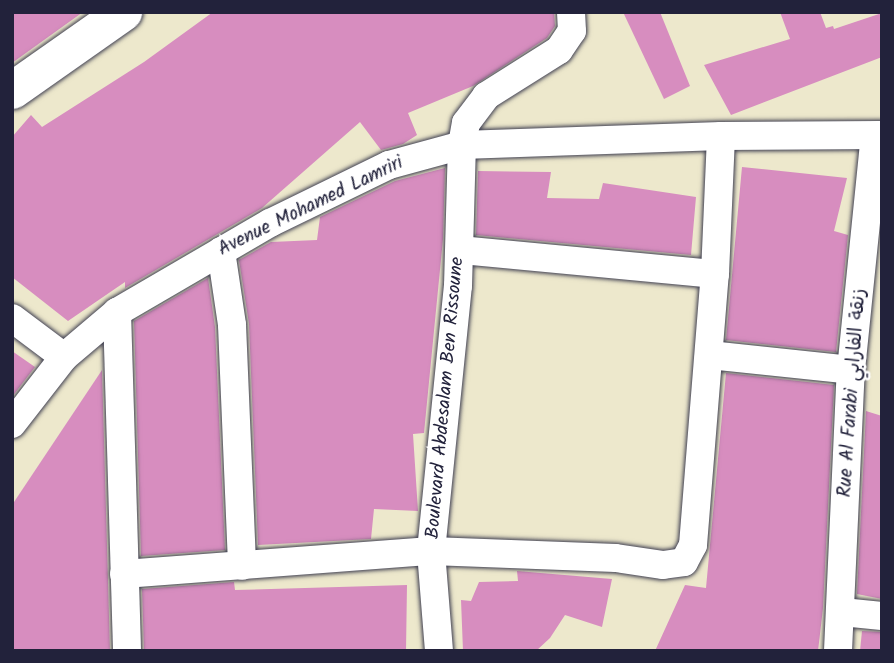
<!DOCTYPE html>
<html>
<head>
<meta charset="utf-8">
<style>
  body { margin:0 }
  #map { position:relative; width:894px; height:663px; overflow:hidden; background:#ede8cc; font-family:Kalam,"Playpen Sans Arabic",sans-serif }
  div>[style] { position:absolute }
  [style*='--x'] { left:calc(var(--x)*1px); top:calc(var(--y)*1px); width:calc(var(--w)*1px); rotate:calc(var(--a)*1deg) }
  .building>* { inset:0; background:#d78dbf }
  .roads { filter:drop-shadow(0 0 2px #404051) drop-shadow(0 0 2px #404051) }
  .minor>* { height:28px; margin:-14px; padding:0 14px; transform-origin:14px; border-radius:14px; background:#fff }
  .tertiary>* { height:37px; margin:-18.5px; padding:0 18.5px; transform-origin:18.5px; border-radius:18.5px; background:#fff }
  span { translate:-50% -50%; white-space:nowrap; text-align:center; line-height:1.15; -webkit-text-stroke:5px #fff; paint-order:stroke }
  .street-label { font-size:19px; color:#22223b }
  .frame { position:absolute; inset:0; border:14px solid #22223b; pointer-events:none }
</style>
</head>
<body>
<div id="map">
  <div class="building">
    <div style="clip-path:polygon(12px 12px,83px 12px,12px 63px)"></div>
    <div style="clip-path:polygon(213px 12px,554px 12px,555px 26px,547px 38px,473px 86px,408px 113px,417px 135px,403px 144px,381px 150px,360px 122px,262px 208px,125px 288px,125px 282px,68px 321px,12px 277px,12px 137px,31px 115px,42px 127px,144px 62px)"></div>
    <div style="clip-path:polygon(623px 12px,660px 12px,690px 86px,664px 99px)"></div>
    <div style="clip-path:polygon(780px 12px,820px 12px,826px 28px,833px 26px,834px 29px,882px 13px,882px 57px,731px 115px,704px 65px,790px 39px)"></div>
    <div style="clip-path:polygon(742px 167px,847px 178px,834px 231px,848px 235px,836px 352px,726px 340px)"></div>
    <div style="clip-path:polygon(445px 168px,443px 239px,424px 433px,413px 434px,418px 511px,374px 509px,371px 539px,258px 545px,249px 324px,239px 260px,271px 242px,317px 240px,320px 217px,395px 181px)"></div>
    <div style="clip-path:polygon(478px 171px,551px 172px,547px 198px,599px 199px,603px 183px,696px 197px,691px 255px,476px 235px)"></div>
    <div style="clip-path:polygon(208px 278px,215px 327px,225px 550px,141px 556px,134px 321px)"></div>
    <div style="clip-path:polygon(12px 351px,35px 367px,12px 397px)"></div>
    <div style="clip-path:polygon(102px 370px,110px 651px,12px 651px,12px 505px)"></div>
    <div style="clip-path:polygon(726px 373px,834px 385px,823px 608px,818px 651px,655px 651px,685px 585px,706px 588px)"></div>
    <div style="clip-path:polygon(866px 411px,882px 416px,882px 599px,857px 594px)"></div>
    <div style="clip-path:polygon(517px 571px,612px 579px,602px 627px,565px 615px,550px 638px,536px 651px,463px 651px,461px 600px,471px 601px,479px 582px,518px 581px)"></div>
    <div style="clip-path:polygon(234px 582px,235px 590px,407px 585px,406px 651px,144px 651px,142px 589px)"></div>
    <div style="clip-path:polygon(862px 631px,882px 632px,882px 651px,860px 651px)"></div>
  </div>
  <div class="roads">
    <div class="minor">
      <div style="--x:460;--y:250;--w:256;--a:5.4"></div>
      <div style="--x:221;--y:251;--w:75;--a:81.5"></div>
      <div style="--x:232;--y:325;--w:241;--a:87.6"></div>
      <div style="--x:117;--y:312;--w:339;--a:88.3"></div>
      <div style="--x:12;--y:318;--w:65;--a:36.9"></div>
      <div style="--x:709;--y:355;--w:143;--a:6"></div>
      <div style="--x:12;--y:424;--w:85;--a:-52.2"></div>
      <div style="--x:64;--y:357;--w:70;--a:-40.3"></div>
      <div style="--x:117;--y:312;--w:177;--a:-30.2"></div>
      <div style="--x:270;--y:223;--w:132;--a:-26"></div>
      <div style="--x:389;--y:165;--w:76;--a:-15.3"></div>
      <div style="--x:462;--y:145;--w:259;--a:-2"></div>
      <div style="--x:721;--y:136;--w:161;--a:-0.4"></div>
      <div style="--x:124;--y:574;--w:308;--a:-4.3"></div>
      <div style="--x:431;--y:551;--w:185;--a:2.2"></div>
      <div style="--x:616;--y:558;--w:48;--a:8.5"></div>
      <div style="--x:663;--y:565;--w:21;--a:-8"></div>
      <div style="--x:684;--y:562;--w:19;--a:-62"></div>
      <div style="--x:693;--y:545;--w:272;--a:-85.4"></div>
      <div style="--x:715;--y:274;--w:138;--a:-87.5"></div>
      <div style="--x:842;--y:612;--w:40;--a:5.7"></div>
      <div style="--x:439;--y:651;--w:100;--a:-94.6"></div>
      <div style="--x:431;--y:551;--w:266;--a:-84.2"></div>
      <div style="--x:458;--y:286;--w:141;--a:-88.4"></div>
      <div style="--x:462;--y:145;--w:22;--a:-80"></div>
      <div style="--x:466;--y:123;--w:34;--a:-53"></div>
      <div style="--x:486;--y:96;--w:86;--a:-32.2"></div>
      <div style="--x:559;--y:50;--w:23;--a:-56"></div>
      <div style="--x:572;--y:31;--w:19;--a:-93"></div>
      <div style="--x:838;--y:651;--w:281;--a:-87.4"></div>
      <div style="--x:851;--y:370;--w:236;--a:-84.2"></div>
    </div>
    <div class="tertiary">
      <div style="--x:12;--y:90;--w:136;--a:-35.1"></div>
    </div>
  </div>
  <div class="street-label">
    <span style="left:311px;top:207px;rotate:-26deg">Avenue Mohamed Lamriri</span>
    <span style="left:853px;top:393px;rotate:-86deg">Rue Al Farabi زنقة الفارابي</span>
    <span style="left:446px;top:398px;rotate:-85deg">Boulevard Abdesalam Ben Rissoune</span>
  </div>
  <div class="frame"></div>
</div>
</body>
</html>
